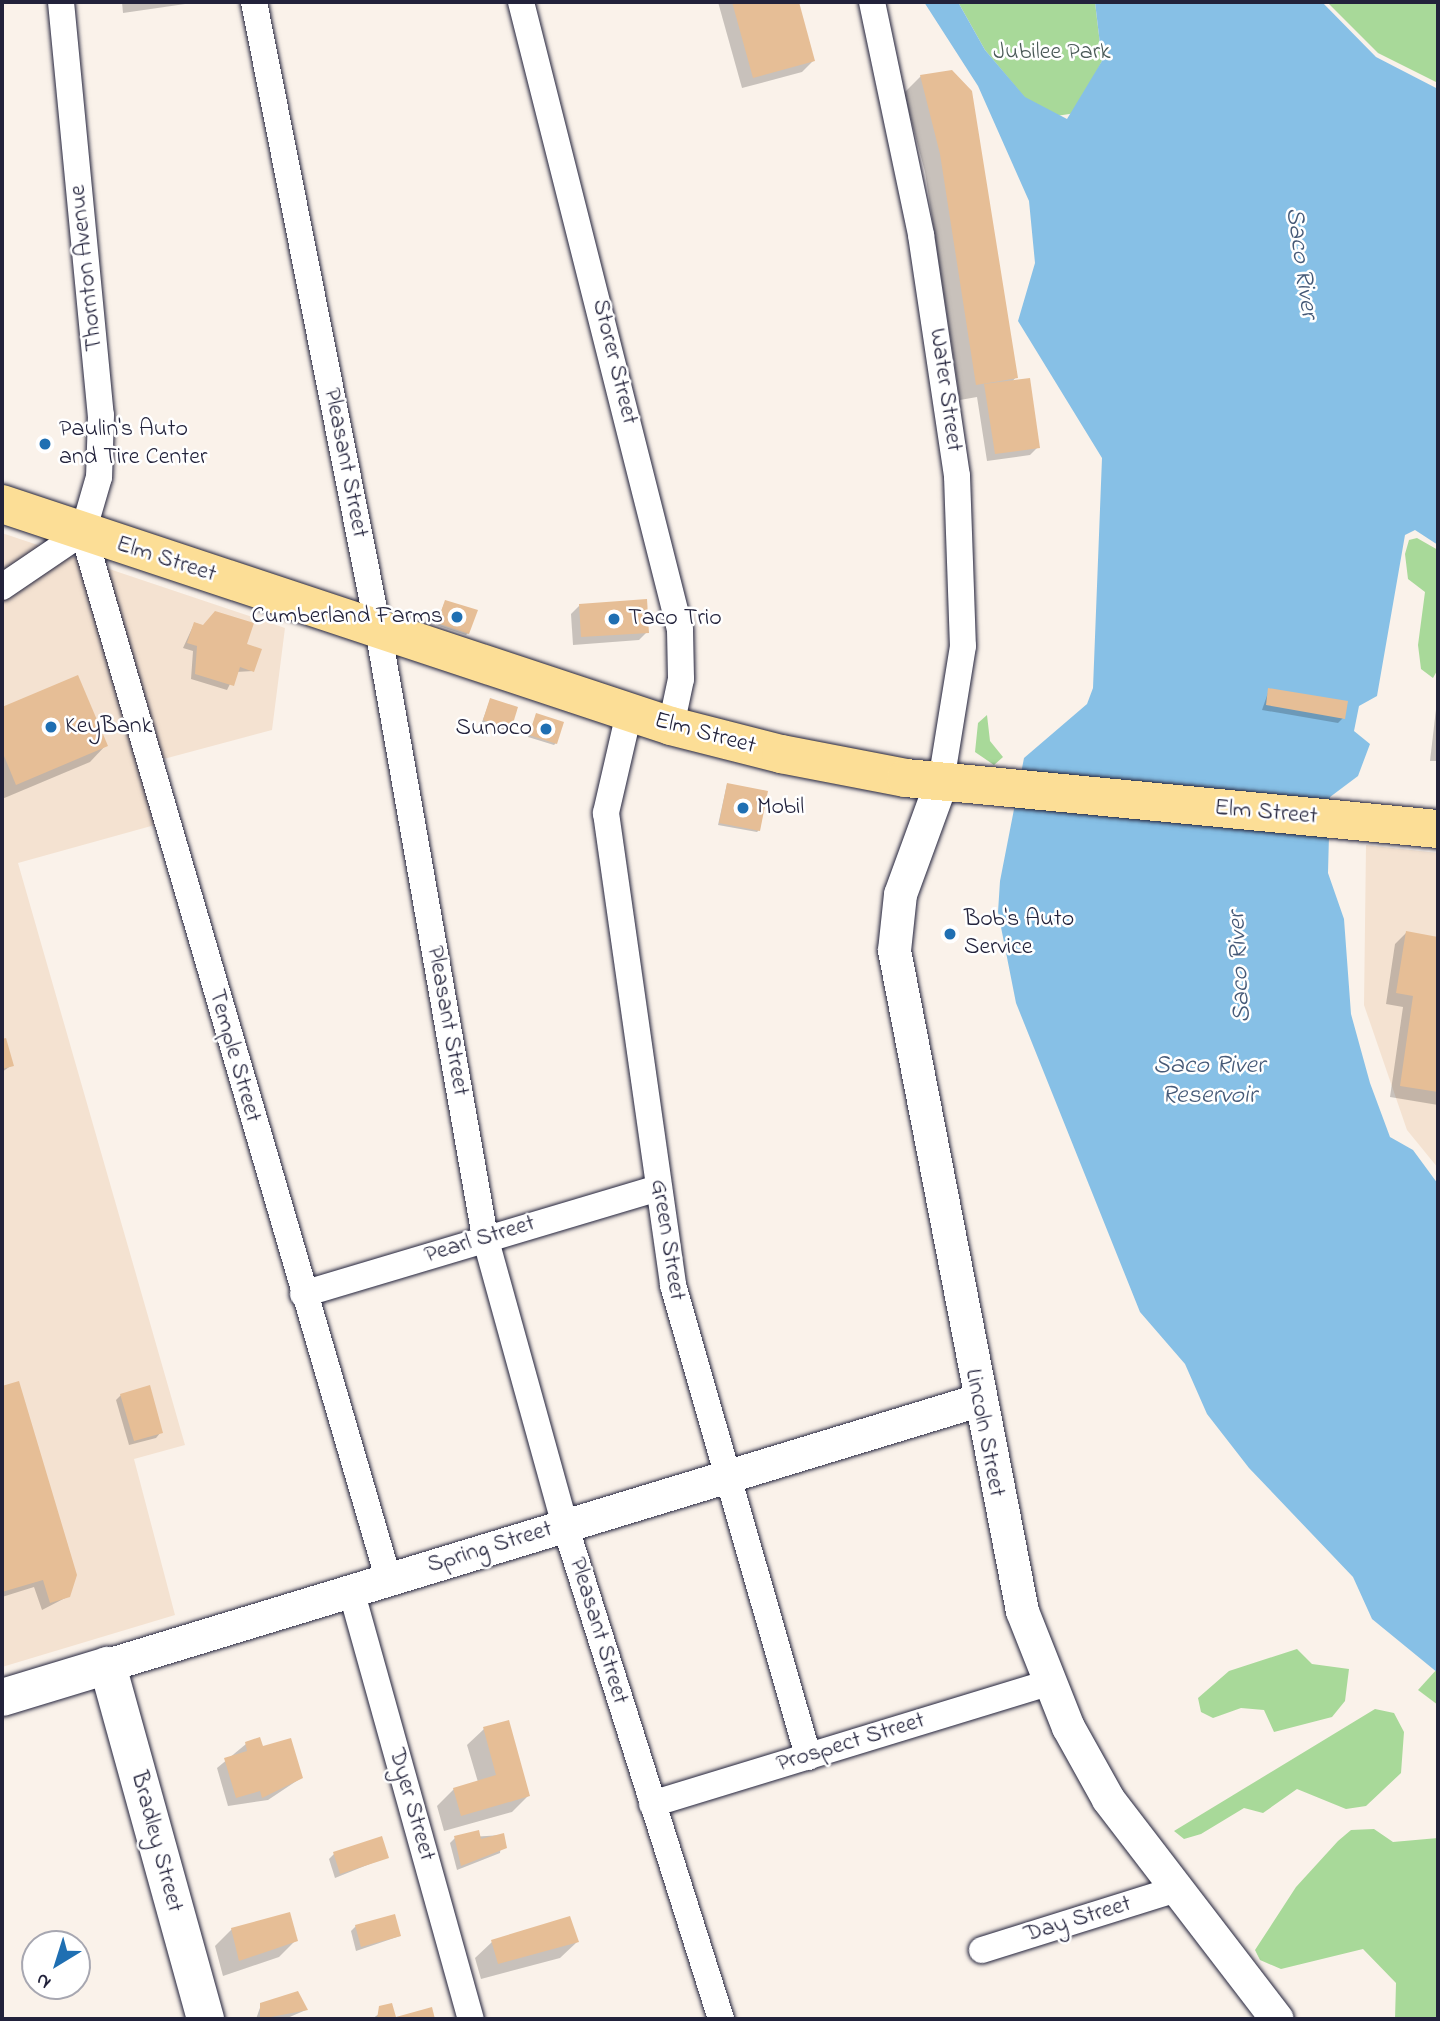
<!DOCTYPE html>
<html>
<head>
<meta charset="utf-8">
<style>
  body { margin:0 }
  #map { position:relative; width:1440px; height:2021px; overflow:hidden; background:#faf2ea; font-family:"Indie Flower",sans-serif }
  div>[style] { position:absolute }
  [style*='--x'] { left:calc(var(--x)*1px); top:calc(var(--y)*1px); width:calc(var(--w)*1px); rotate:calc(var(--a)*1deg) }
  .built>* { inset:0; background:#f4e2d1 }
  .green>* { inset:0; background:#a8d999 }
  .water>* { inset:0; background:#87c0e6 }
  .shadow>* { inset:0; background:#0003 }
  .building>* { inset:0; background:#e6be96 }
  .roads { filter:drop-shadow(0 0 2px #22223b) drop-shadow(0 0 2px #22223b) }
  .minor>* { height:26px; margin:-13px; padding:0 13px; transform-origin:13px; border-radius:13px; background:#fff }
  .tertiary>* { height:33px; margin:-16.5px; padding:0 16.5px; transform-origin:16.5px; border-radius:16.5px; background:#fff }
  .secondary>* { height:37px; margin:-18.5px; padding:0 18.5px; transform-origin:18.5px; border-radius:18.5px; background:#fff }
  .primary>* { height:38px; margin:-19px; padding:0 19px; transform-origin:19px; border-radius:19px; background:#fcde96 }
  .dots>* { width:19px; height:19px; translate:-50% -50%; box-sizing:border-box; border:4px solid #fff; border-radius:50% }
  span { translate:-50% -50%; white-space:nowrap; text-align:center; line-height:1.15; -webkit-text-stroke:5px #fff; paint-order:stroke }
  .park-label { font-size:24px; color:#4a5957 }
  .street-label { font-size:24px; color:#22223b }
  .poi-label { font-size:24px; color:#22223b }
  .left { translate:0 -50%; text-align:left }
  .right { translate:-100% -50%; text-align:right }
  .water-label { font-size:26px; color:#455977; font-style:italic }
  .frame { position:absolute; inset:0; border:4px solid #22223b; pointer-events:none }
  .north { position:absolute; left:21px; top:1930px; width:70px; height:70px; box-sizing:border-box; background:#fff; border:2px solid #a7a7b1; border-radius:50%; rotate:218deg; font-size:19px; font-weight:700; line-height:28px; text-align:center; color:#22223b }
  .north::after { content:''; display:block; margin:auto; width:24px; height:32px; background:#1f6fb2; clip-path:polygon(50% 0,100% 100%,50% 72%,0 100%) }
</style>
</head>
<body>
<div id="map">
  <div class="built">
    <div style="clip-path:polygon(2px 533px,285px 628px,272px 730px,145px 764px,162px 823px,18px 863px,185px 1445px,134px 1459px,175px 1615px,2px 1667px)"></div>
    <div style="clip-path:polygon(1366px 845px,1438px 853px,1438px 1168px,1407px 1130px,1364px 1005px)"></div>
  </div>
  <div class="green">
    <div style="clip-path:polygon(958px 2px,1095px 2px,1102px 61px,1076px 113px,1056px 116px,1025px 98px,985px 50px)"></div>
    <div style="clip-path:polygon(1327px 2px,1438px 2px,1438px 83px,1378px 53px)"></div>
    <div style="clip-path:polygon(1417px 538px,1438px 550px,1438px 669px,1433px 678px,1421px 669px,1418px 645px,1425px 592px,1408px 579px,1405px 554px,1409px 540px)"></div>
    <div style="clip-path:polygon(987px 715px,990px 741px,1003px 757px,994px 765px,975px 752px,978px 723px)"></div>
    <div style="clip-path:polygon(1297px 1649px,1312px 1664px,1349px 1669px,1345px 1701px,1332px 1717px,1274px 1732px,1264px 1710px,1241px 1708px,1213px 1718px,1201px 1712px,1198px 1698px,1229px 1671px)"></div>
    <div style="clip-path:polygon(1438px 1668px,1438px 1705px,1418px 1690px)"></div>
    <div style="clip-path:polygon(1375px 1709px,1394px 1713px,1404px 1732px,1401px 1773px,1366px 1806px,1346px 1809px,1297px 1789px,1263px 1813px,1244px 1808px,1201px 1834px,1184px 1839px,1174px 1831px)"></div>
    <div style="clip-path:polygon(1374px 1829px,1393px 1842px,1438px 1838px,1438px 2019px,1395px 2019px,1396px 1983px,1363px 1949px,1281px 1969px,1260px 1960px,1255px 1950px,1296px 1887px,1338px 1841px,1351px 1830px)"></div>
  </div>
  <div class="water">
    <div style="clip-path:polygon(924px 2px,958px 2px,985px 50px,1025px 97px,1067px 119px,1102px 61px,1095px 2px,1322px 2px,1376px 57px,1438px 89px,1438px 545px,1415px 530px,1405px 535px,1377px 696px,1359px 706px,1354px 731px,1370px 744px,1358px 776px,1330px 797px,1328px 873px,1344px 919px,1351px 1014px,1370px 1083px,1390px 1137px,1413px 1150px,1438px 1184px,1438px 1673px,1372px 1619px,1353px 1577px,1249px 1468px,1207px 1414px,1185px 1364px,1140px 1312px,1016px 1003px,998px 912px,1000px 881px,1024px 758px,1087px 704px,1093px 688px,1102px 458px,1018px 321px,1035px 263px,1029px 201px,978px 86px)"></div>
  </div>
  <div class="shadow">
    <div style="clip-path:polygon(122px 2px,199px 2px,123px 13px)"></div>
    <div style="clip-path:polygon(718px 2px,797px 2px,813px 61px,802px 72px,742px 88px)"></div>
    <div style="clip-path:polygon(921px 76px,1016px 377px,1012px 382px,1038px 447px,1030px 455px,987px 461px,977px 397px,960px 400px,925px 172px,904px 93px)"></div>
    <div style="clip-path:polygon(444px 604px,468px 633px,466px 635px,436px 625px)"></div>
    <div style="clip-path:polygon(579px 606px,647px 632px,639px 640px,573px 645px,571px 614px)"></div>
    <div style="clip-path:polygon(194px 624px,245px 645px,253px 671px,236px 672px,227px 690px,191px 679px,193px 651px,183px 648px)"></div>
    <div style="clip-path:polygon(77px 677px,106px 745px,90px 762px,2px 799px,2px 709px)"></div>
    <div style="clip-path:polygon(1269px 690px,1343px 718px,1338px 723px,1262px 710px)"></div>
    <div style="clip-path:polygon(1438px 692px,1438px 761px,1430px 761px)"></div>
    <div style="clip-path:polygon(490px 700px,509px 729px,507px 731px,482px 722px)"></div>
    <div style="clip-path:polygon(536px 715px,556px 743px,554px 745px,528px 737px)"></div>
    <div style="clip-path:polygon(727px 784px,759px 830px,757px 832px,718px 825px)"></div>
    <div style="clip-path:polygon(1406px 933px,1438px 938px,1438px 1105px,1390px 1097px,1403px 1007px,1386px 1004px,1395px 944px)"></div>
    <div style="clip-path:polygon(5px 1040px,12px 1065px,2px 1072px,2px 1041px)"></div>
    <div style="clip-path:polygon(18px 1383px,69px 1596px,42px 1610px,34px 1587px,2px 1597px,2px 1388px)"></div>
    <div style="clip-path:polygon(121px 1395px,161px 1432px,156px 1438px,129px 1445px,116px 1400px)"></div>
    <div style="clip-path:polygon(484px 1729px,528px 1796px,512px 1812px,444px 1831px,437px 1806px,454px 1789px,478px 1782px,467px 1745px)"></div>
    <div style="clip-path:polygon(246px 1744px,262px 1749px,301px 1778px,268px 1800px,228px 1806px,217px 1768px)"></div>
    <div style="clip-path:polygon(502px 1835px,500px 1853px,457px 1870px,450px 1843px,455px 1838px)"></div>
    <div style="clip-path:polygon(334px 1854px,387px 1857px,335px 1878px,329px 1859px)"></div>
    <div style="clip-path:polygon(356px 1926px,400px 1936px,356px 1951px,351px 1931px)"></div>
    <div style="clip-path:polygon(232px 1929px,296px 1940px,279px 1957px,223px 1976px,215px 1946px)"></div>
    <div style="clip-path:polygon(492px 1942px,577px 1942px,560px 1958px,481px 1979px,475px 1958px)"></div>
    <div style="clip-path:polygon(261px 2005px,306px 2010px,285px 2019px,256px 2019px)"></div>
    <div style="clip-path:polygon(391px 2005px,394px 2019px,430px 2009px,433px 2019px,372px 2019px)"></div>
  </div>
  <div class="building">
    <div style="clip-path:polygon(732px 2px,799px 2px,815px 61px,753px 78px)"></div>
    <div style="clip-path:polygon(952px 70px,972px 91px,1018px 378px,976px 385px,940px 154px,920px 75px)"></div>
    <div style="clip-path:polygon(1030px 378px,1040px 448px,995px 454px,984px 384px)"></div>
    <div style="clip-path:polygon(647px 599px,649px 633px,581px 637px,579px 604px)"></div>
    <div style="clip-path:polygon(445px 600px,478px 610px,469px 634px,437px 623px)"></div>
    <div style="clip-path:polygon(215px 611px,254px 623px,247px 644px,262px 649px,254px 672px,240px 667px,234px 686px,195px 674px,197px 646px,187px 643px,194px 622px,203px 625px)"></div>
    <div style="clip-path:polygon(78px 675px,108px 746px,16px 785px,2px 751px,2px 707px)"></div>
    <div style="clip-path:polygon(1268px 688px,1348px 701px,1345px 719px,1266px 705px)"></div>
    <div style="clip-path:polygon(490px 698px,518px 707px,511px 730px,483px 720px)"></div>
    <div style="clip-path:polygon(536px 713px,564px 722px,557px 744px,529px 735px)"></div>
    <div style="clip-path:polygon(727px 783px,768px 791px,760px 831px,719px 823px)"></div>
    <div style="clip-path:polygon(1406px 931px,1438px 937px,1438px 1092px,1400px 1086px,1413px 996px,1396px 993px)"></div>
    <div style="clip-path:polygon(6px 1038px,14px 1066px,2px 1069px,2px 1039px)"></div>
    <div style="clip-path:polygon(19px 1381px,77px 1575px,70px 1597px,50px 1603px,43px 1580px,2px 1592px,2px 1386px)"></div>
    <div style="clip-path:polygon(150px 1385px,163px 1433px,134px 1441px,120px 1394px)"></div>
    <div style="clip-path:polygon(509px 1720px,530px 1796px,461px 1816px,453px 1788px,496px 1775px,483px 1727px)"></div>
    <div style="clip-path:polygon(260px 1737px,263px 1746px,291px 1738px,303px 1778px,262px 1798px,260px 1791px,236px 1798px,224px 1758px,247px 1751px,245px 1742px)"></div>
    <div style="clip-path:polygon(479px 1830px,481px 1839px,504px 1833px,507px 1848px,461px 1866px,454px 1836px)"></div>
    <div style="clip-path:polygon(382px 1836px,389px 1858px,340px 1874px,333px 1852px)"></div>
    <div style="clip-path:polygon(290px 1912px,298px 1941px,239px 1961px,231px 1928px)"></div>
    <div style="clip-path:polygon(395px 1914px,401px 1936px,361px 1947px,355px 1925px)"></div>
    <div style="clip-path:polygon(570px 1916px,579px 1942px,498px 1964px,491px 1940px)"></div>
    <div style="clip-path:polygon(298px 1991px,308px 2010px,260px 2019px,260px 2003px)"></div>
    <div style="clip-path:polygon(392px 2003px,396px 2017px,432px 2007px,435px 2019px,377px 2019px,379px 2006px)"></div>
  </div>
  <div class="roads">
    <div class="minor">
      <div style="--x:61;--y:2;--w:415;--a:84.5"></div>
      <div style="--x:101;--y:415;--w:62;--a:91.8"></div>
      <div style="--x:99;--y:477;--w:57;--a:106.2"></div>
      <div style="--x:254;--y:2;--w:639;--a:78.81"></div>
      <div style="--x:378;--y:629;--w:617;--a:80.02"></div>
      <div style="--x:485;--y:1237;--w:299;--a:74.5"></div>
      <div style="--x:565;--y:1525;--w:518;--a:72.47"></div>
      <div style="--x:521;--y:2;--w:648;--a:75.79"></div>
      <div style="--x:680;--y:630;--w:49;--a:88.8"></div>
      <div style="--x:681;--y:679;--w:48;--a:102"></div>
      <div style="--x:872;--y:2;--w:238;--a:78.1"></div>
      <div style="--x:921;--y:235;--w:244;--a:81.5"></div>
      <div style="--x:957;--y:476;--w:170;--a:88"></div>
      <div style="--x:963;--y:646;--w:138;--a:99.2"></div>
      <div style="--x:83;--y:532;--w:1090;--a:73.74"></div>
      <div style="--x:2;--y:587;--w:98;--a:-34.2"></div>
      <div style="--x:629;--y:713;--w:103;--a:103"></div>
      <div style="--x:606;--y:813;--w:477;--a:81.9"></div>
      <div style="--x:673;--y:1285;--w:491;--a:74"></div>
      <div style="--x:303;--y:1294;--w:370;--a:-16.6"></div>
      <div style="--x:351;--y:1590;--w:445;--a:74.4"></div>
      <div style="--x:652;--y:1804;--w:416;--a:-17"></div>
      <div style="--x:982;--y:1950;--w:200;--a:-17.4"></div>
    </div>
    <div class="tertiary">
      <div style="--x:941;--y:782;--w:119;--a:110.1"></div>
      <div style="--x:900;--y:894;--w:56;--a:96.1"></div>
      <div style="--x:894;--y:950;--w:673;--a:79.04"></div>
      <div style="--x:1022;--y:1611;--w:125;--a:68.4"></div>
      <div style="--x:1068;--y:1727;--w:82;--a:60.9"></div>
      <div style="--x:1108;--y:1799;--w:277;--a:52.5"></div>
      <div style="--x:107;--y:1665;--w:910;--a:-16.92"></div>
    </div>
    <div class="secondary">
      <div style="--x:2;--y:1697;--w:110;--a:-16.9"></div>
      <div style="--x:107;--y:1665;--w:367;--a:74.5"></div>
    </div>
    <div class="primary">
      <div style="--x:2;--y:504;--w:705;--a:18.36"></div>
      <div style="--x:671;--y:726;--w:114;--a:14.3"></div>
      <div style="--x:781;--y:754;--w:127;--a:10.9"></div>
      <div style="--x:906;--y:778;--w:534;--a:5.48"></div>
    </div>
  </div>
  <div class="dots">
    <div style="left:45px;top:444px;background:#1f6fb2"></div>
    <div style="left:457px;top:617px;background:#1f6fb2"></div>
    <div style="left:614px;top:619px;background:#1f6fb2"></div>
    <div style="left:51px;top:727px;background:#1f6fb2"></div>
    <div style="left:546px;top:729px;background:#1f6fb2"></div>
    <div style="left:743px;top:808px;background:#1f6fb2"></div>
    <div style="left:950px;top:934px;background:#1f6fb2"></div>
  </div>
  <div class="park-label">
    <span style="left:1052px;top:53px">Jubilee Park</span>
  </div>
  <div class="street-label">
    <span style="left:87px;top:268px;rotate:-96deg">Thornton Avenue</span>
    <span style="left:614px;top:362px;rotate:76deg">Storer Street</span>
    <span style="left:945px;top:390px;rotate:82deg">Water Street</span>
    <span style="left:345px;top:463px;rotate:79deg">Pleasant Street</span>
    <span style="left:166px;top:560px;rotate:18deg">Elm Street</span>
    <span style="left:705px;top:734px;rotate:15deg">Elm Street</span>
    <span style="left:1266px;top:813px;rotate:5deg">Elm Street</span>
    <span style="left:447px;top:1021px;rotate:80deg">Pleasant Street</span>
    <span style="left:234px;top:1056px;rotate:74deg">Temple Street</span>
    <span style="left:480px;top:1240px;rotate:-17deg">Pearl Street</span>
    <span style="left:667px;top:1240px;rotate:81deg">Green Street</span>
    <span style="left:984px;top:1433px;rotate:79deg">Lincoln Street</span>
    <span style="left:490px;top:1548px;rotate:-17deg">Spring Street</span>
    <span style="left:598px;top:1631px;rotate:73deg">Pleasant Street</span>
    <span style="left:851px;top:1743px;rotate:-17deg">Prospect Street</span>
    <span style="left:411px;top:1805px;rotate:74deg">Dyer Street</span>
    <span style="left:156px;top:1842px;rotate:75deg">Bradley Street</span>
    <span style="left:1078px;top:1920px;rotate:-17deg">Day Street</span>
  </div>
  <div class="poi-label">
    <span class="left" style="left:59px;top:444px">Paulin's Auto<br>and Tire Center</span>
    <span class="right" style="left:443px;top:617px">Cumberland Farms</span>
    <span class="left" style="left:628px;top:619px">Taco Trio</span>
    <span class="left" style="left:65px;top:727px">KeyBank</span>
    <span class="right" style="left:532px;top:729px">Sunoco</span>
    <span class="left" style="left:757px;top:808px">Mobil</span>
    <span class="left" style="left:964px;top:934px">Bob's Auto<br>Service</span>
  </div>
  <div class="water-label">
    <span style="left:1300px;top:263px;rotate:82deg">Saco River</span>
    <span style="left:1241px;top:967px;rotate:-93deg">Saco River</span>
    <span style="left:1209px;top:1082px">Saco River<br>Reservoir</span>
  </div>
  <div class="frame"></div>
  <div class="north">N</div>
</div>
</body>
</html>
